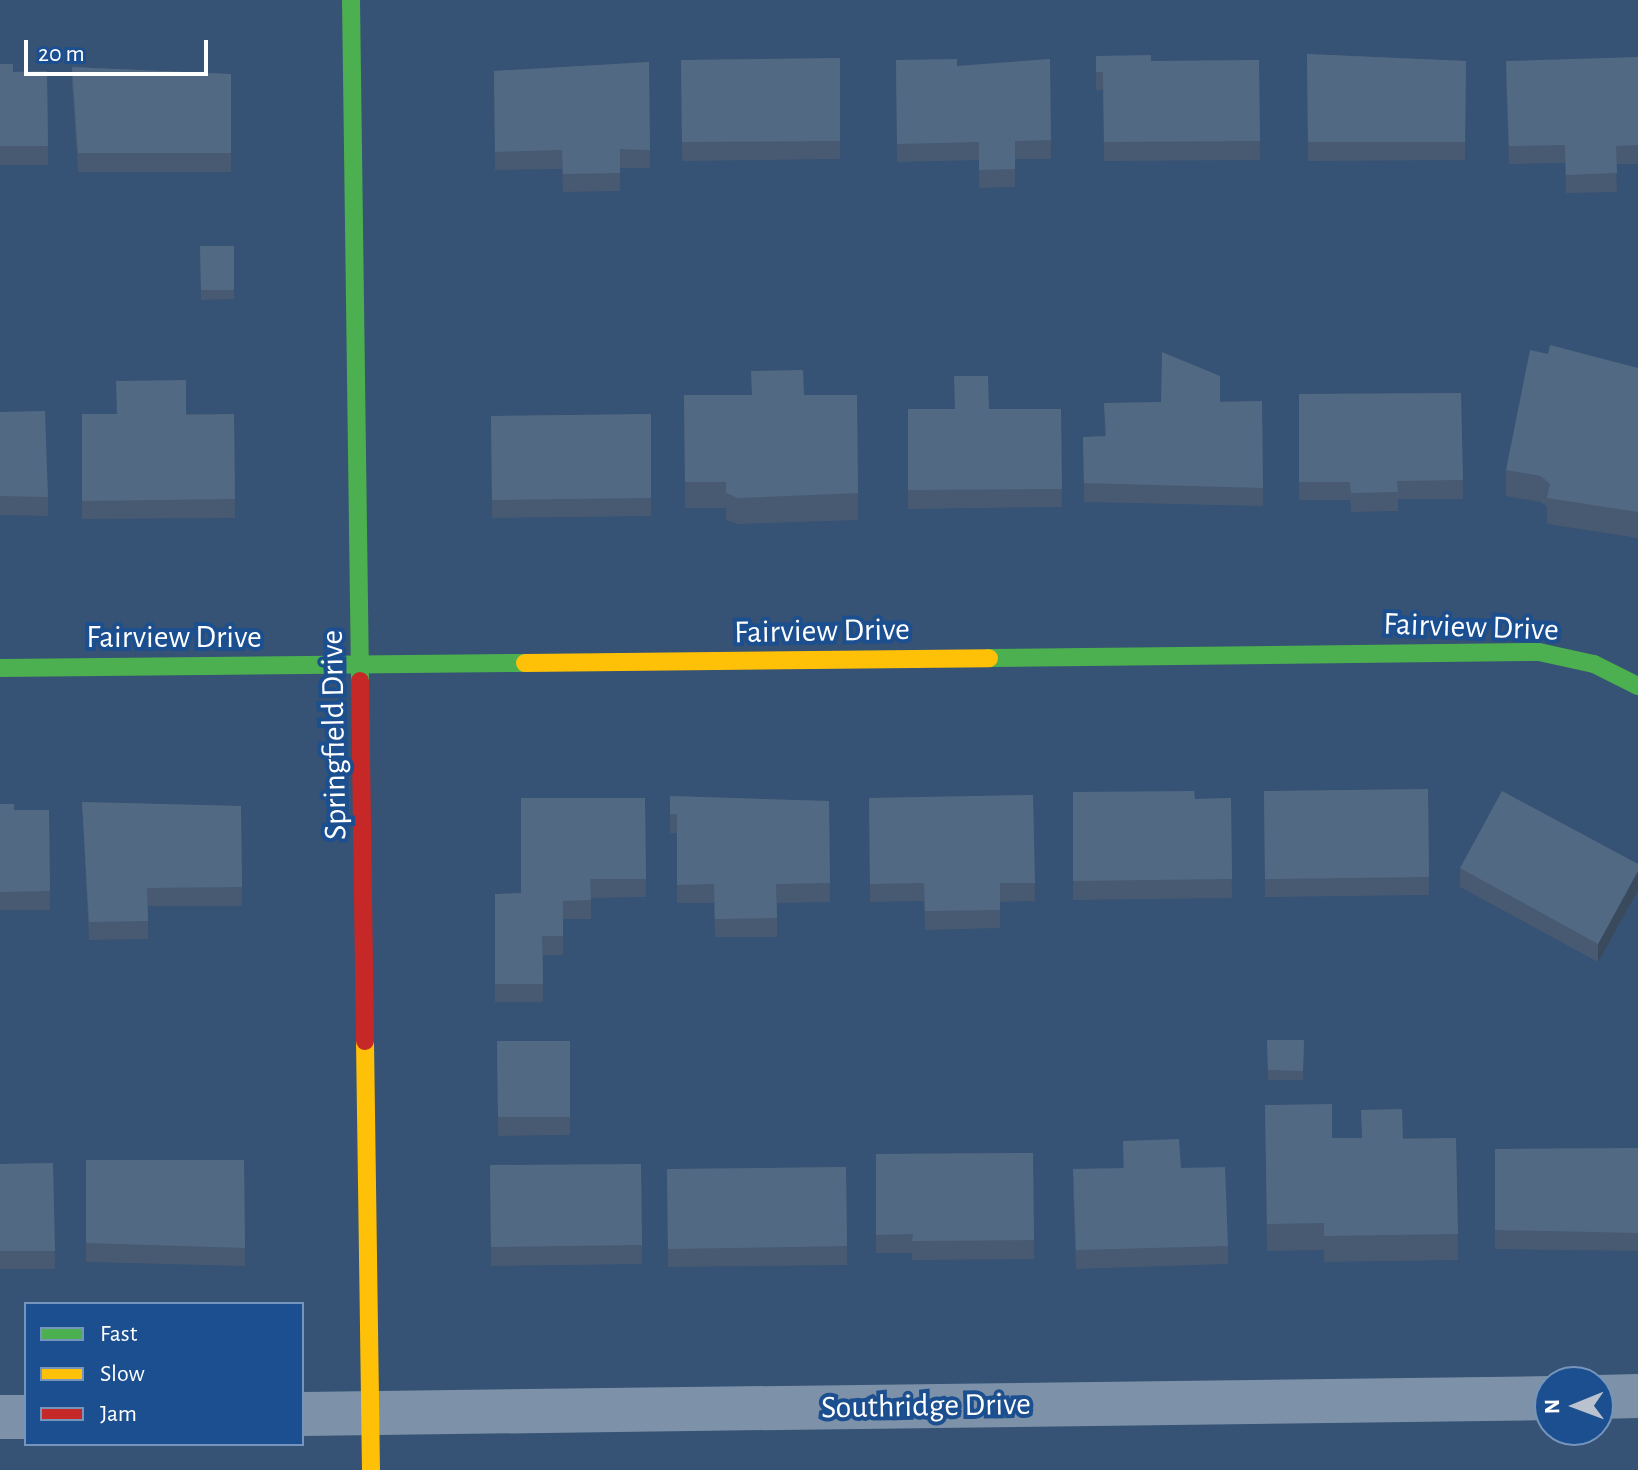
<!DOCTYPE html>
<html>
<head>
<meta charset="utf-8">
<style>
  body { margin:0 }
  #map { position:relative; width:1638px; height:1470px; overflow:hidden; background:#365274; font-family:"Alegreya Sans",sans-serif }
  div>[style] { position:absolute }
  [style*='--x'] { left:calc(var(--x)*1px); top:calc(var(--y)*1px); width:calc(var(--w)*1px); rotate:calc(var(--a)*1deg) }
  .street>* { height:44px; margin:-22px; padding:0 22px; transform-origin:22px; border-radius:22px; background:#7d92a8 }
  .fast>* { height:18px; margin:-9px; padding:0 9px; transform-origin:9px; border-radius:9px; background:#4caf50 }
  .slow>* { height:18px; margin:-9px; padding:0 9px; transform-origin:9px; border-radius:9px; background:#ffc107 }
  .jam>* { height:18px; margin:-9px; padding:0 9px; transform-origin:9px; border-radius:9px; background:#c62828 }
  .wall>* { inset:0; background:#475a72 }
  .shaded-wall>* { inset:0; background:#394a5c }
  .building>* { inset:0; background:#526984 }
  span { translate:-50% -50%; white-space:nowrap; text-align:center; line-height:1.15; -webkit-text-stroke:8px #1b4f8f; paint-order:stroke }
  .street-label { font-size:32px; color:#fff }
  .legend { position:absolute; left:24px; top:1302px; width:280px; height:144px; box-sizing:border-box; background:#1b4f8f; border:2px solid #7695bc; margin:0; padding:10px 14px; list-style:none; font-size:24px; color:#fff }
  .legend li { display:flex; align-items:center; gap:16px; height:40px }
  .legend b { width:40px; border:2px solid #7695bc }
  .north { position:absolute; left:1534px; top:1366px; width:80px; height:80px; box-sizing:border-box; background:#1b4f8f; border:2px solid #7695bc; border-radius:50%; rotate:269deg; font-size:22px; font-weight:700; line-height:32px; text-align:center; color:#fff }
  .north::after { content:''; display:block; margin:auto; width:28px; height:36px; background:#b9c2ce; clip-path:polygon(50% 0,100% 100%,50% 72%,0 100%) }
  .scale { position:absolute; left:24px; top:40px; width:184px; height:36px; box-sizing:border-box; border:4px solid #fff; border-top:0; padding-left:10px; font-size:24px; line-height:28px; white-space:nowrap; color:#fff; -webkit-text-stroke:6px #1b4f8f; paint-order:stroke }
</style>
</head>
<body>
<div id="map">
  <div class="street">
    <div style="--x:1598;--y:1397;--w:40;--a:-1.4"></div>
    <div style="--x:302;--y:1414;--w:1248;--a:-0.73"></div>
    <div style="--x:0;--y:1417;--w:26;--a:0"></div>
  </div>
  <div class="fast">
    <div style="--x:351;--y:0;--w:681;--a:89.24"></div>
    <div style="--x:989;--y:658;--w:550;--a:-0.63"></div>
    <div style="--x:1539;--y:652;--w:56;--a:12.3"></div>
    <div style="--x:1594;--y:664;--w:49;--a:26.6"></div>
    <div style="--x:0;--y:668;--w:525;--a:-0.55"></div>
  </div>
  <div class="slow">
    <div style="--x:525;--y:663;--w:464;--a:-0.6"></div>
    <div style="--x:365;--y:1041;--w:429;--a:89.2"></div>
  </div>
  <div class="jam">
    <div style="--x:360;--y:681;--w:360;--a:89.2"></div>
  </div>
  <div class="wall">
    <div style="clip-path:polygon(1307px 54px,1466px 61px,1465px 160px,1308px 161px)"></div>
    <div style="clip-path:polygon(1096px 56px,1151px 61px,1259px 60px,1260px 160px,1104px 161px,1103px 90px,1096px 90px)"></div>
    <div style="clip-path:polygon(1638px 57px,1638px 164px,1616px 164px,1617px 192px,1566px 193px,1565px 163px,1509px 164px,1506px 79px)"></div>
    <div style="clip-path:polygon(840px 58px,840px 159px,682px 161px,681px 60px)"></div>
    <div style="clip-path:polygon(1050px 59px,1051px 159px,1015px 159px,1015px 187px,979px 188px,979px 160px,897px 162px,896px 60px,957px 66px)"></div>
    <div style="clip-path:polygon(649px 62px,650px 168px,620px 168px,620px 191px,563px 192px,562px 169px,495px 170px,494px 71px)"></div>
    <div style="clip-path:polygon(0 64px,13px 72px,47px 71px,48px 165px,0 165px)"></div>
    <div style="clip-path:polygon(72px 67px,231px 74px,231px 172px,78px 172px,72px 86px)"></div>
    <div style="clip-path:polygon(200px 246px,234px 246px,234px 299px,201px 300px)"></div>
    <div style="clip-path:polygon(1638px 368px,1638px 538px,1547px 524px,1547px 507px,1541px 502px,1506px 496px,1506px 470px)"></div>
    <div style="clip-path:polygon(1461px 393px,1463px 499px,1398px 499px,1398px 511px,1351px 512px,1350px 500px,1299px 500px,1299px 394px)"></div>
    <div style="clip-path:polygon(684px 395px,857px 395px,858px 520px,738px 524px,726px 520px,726px 508px,685px 508px)"></div>
    <div style="clip-path:polygon(1262px 401px,1263px 506px,1084px 502px,1083px 437px,1105px 436px,1104px 403px)"></div>
    <div style="clip-path:polygon(908px 409px,1061px 409px,1062px 507px,908px 509px)"></div>
    <div style="clip-path:polygon(0 412px,48px 497px,48px 516px,0 515px)"></div>
    <div style="clip-path:polygon(82px 414px,234px 414px,235px 518px,82px 519px)"></div>
    <div style="clip-path:polygon(651px 414px,651px 516px,492px 518px,491px 416px)"></div>
    <div style="clip-path:polygon(1428px 789px,1429px 895px,1265px 897px,1264px 791px)"></div>
    <div style="clip-path:polygon(1073px 792px,1195px 799px,1231px 798px,1232px 898px,1073px 900px)"></div>
    <div style="clip-path:polygon(1033px 795px,1035px 901px,1000px 902px,1000px 928px,925px 930px,924px 901px,870px 902px,869px 798px)"></div>
    <div style="clip-path:polygon(670px 796px,829px 801px,830px 902px,777px 903px,777px 937px,715px 937px,714px 903px,677px 903px,677px 833px,670px 833px)"></div>
    <div style="clip-path:polygon(645px 798px,646px 897px,591px 898px,591px 919px,563px 919px,563px 955px,543px 955px,543px 1002px,495px 1002px,495px 894px,521px 893px)"></div>
    <div style="clip-path:polygon(82px 802px,241px 806px,242px 906px,148px 906px,148px 939px,89px 940px)"></div>
    <div style="clip-path:polygon(0 804px,14px 810px,49px 810px,50px 910px,0 910px)"></div>
    <div style="clip-path:polygon(1638px 864px,1598px 962px,1460px 887px,1460px 868px)"></div>
    <div style="clip-path:polygon(1267px 1040px,1304px 1040px,1303px 1080px,1268px 1080px)"></div>
    <div style="clip-path:polygon(497px 1041px,570px 1041px,570px 1135px,498px 1136px)"></div>
    <div style="clip-path:polygon(1265px 1105px,1332px 1138px,1456px 1138px,1458px 1260px,1324px 1262px,1324px 1250px,1267px 1251px)"></div>
    <div style="clip-path:polygon(1123px 1141px,1181px 1168px,1228px 1246px,1228px 1264px,1076px 1269px,1073px 1188px,1123px 1168px)"></div>
    <div style="clip-path:polygon(1638px 1148px,1638px 1251px,1495px 1249px,1495px 1149px)"></div>
    <div style="clip-path:polygon(1033px 1153px,1034px 1259px,912px 1260px,912px 1253px,876px 1253px,876px 1154px)"></div>
    <div style="clip-path:polygon(86px 1160px,244px 1160px,245px 1266px,86px 1262px)"></div>
    <div style="clip-path:polygon(53px 1163px,55px 1269px,0 1269px,0 1164px)"></div>
    <div style="clip-path:polygon(641px 1164px,642px 1264px,491px 1266px,490px 1165px)"></div>
    <div style="clip-path:polygon(846px 1167px,847px 1265px,668px 1267px,667px 1169px)"></div>
  </div>
  <div class="shaded-wall">
    <div style="clip-path:polygon(1638px 871px,1638px 890px,1598px 962px,1598px 944px)"></div>
  </div>
  <div class="building">
    <div style="clip-path:polygon(1307px 54px,1466px 61px,1465px 142px,1308px 142px)"></div>
    <div style="clip-path:polygon(1151px 55px,1151px 61px,1259px 60px,1260px 141px,1104px 142px,1103px 72px,1096px 72px,1096px 56px)"></div>
    <div style="clip-path:polygon(1638px 57px,1638px 145px,1616px 146px,1617px 173px,1566px 175px,1565px 145px,1509px 146px,1506px 61px)"></div>
    <div style="clip-path:polygon(840px 58px,840px 141px,682px 142px,681px 60px)"></div>
    <div style="clip-path:polygon(957px 59px,957px 66px,1050px 59px,1051px 140px,1015px 141px,1015px 169px,979px 170px,979px 142px,897px 144px,896px 60px)"></div>
    <div style="clip-path:polygon(649px 62px,650px 150px,620px 149px,620px 173px,563px 174px,562px 150px,495px 152px,494px 71px)"></div>
    <div style="clip-path:polygon(0 64px,13px 64px,13px 72px,47px 71px,48px 146px,0 146px)"></div>
    <div style="clip-path:polygon(72px 67px,231px 74px,231px 153px,78px 153px)"></div>
    <div style="clip-path:polygon(200px 246px,234px 246px,234px 290px,201px 290px)"></div>
    <div style="clip-path:polygon(1550px 345px,1638px 368px,1638px 512px,1547px 498px,1550px 484px,1541px 476px,1506px 470px,1530px 350px,1548px 354px)"></div>
    <div style="clip-path:polygon(1162px 352px,1220px 376px,1220px 402px,1262px 401px,1263px 488px,1084px 483px,1083px 437px,1106px 436px,1104px 403px,1161px 402px)"></div>
    <div style="clip-path:polygon(803px 370px,804px 395px,857px 395px,858px 493px,738px 498px,726px 493px,726px 482px,685px 482px,684px 395px,752px 395px,751px 371px)"></div>
    <div style="clip-path:polygon(954px 376px,988px 376px,989px 409px,1061px 409px,1062px 489px,908px 490px,908px 409px,955px 409px)"></div>
    <div style="clip-path:polygon(186px 380px,186px 415px,234px 414px,235px 499px,82px 501px,82px 414px,117px 414px,116px 381px)"></div>
    <div style="clip-path:polygon(1461px 393px,1463px 480px,1397px 481px,1398px 492px,1351px 493px,1350px 482px,1299px 482px,1299px 394px)"></div>
    <div style="clip-path:polygon(45px 411px,48px 497px,0 496px,0 412px)"></div>
    <div style="clip-path:polygon(651px 414px,651px 498px,492px 500px,491px 416px)"></div>
    <div style="clip-path:polygon(1428px 789px,1429px 877px,1265px 879px,1264px 791px)"></div>
    <div style="clip-path:polygon(1194px 791px,1195px 799px,1231px 798px,1232px 879px,1073px 881px,1073px 792px)"></div>
    <div style="clip-path:polygon(1502px 791px,1638px 864px,1638px 871px,1598px 944px,1460px 868px)"></div>
    <div style="clip-path:polygon(1033px 795px,1035px 883px,1000px 883px,1000px 910px,925px 911px,924px 883px,870px 884px,869px 798px)"></div>
    <div style="clip-path:polygon(670px 796px,829px 801px,830px 883px,776px 884px,777px 918px,715px 919px,714px 884px,677px 885px,677px 814px,670px 814px)"></div>
    <div style="clip-path:polygon(521px 798px,645px 798px,646px 879px,590px 879px,591px 900px,563px 901px,563px 936px,542px 936px,543px 984px,495px 984px,495px 894px,521px 893px)"></div>
    <div style="clip-path:polygon(82px 802px,241px 806px,242px 887px,147px 888px,148px 921px,89px 922px)"></div>
    <div style="clip-path:polygon(0 804px,14px 804px,14px 810px,49px 810px,50px 891px,0 892px)"></div>
    <div style="clip-path:polygon(1267px 1040px,1304px 1040px,1303px 1071px,1268px 1070px)"></div>
    <div style="clip-path:polygon(497px 1041px,570px 1041px,570px 1117px,498px 1117px)"></div>
    <div style="clip-path:polygon(1332px 1104px,1332px 1138px,1362px 1138px,1361px 1110px,1402px 1109px,1403px 1139px,1456px 1138px,1458px 1234px,1324px 1236px,1324px 1223px,1267px 1224px,1265px 1105px)"></div>
    <div style="clip-path:polygon(1179px 1139px,1181px 1168px,1225px 1167px,1228px 1246px,1076px 1250px,1073px 1169px,1124px 1168px,1123px 1141px)"></div>
    <div style="clip-path:polygon(1638px 1148px,1638px 1233px,1495px 1230px,1495px 1149px)"></div>
    <div style="clip-path:polygon(1033px 1153px,1034px 1240px,912px 1241px,913px 1234px,876px 1235px,876px 1154px)"></div>
    <div style="clip-path:polygon(86px 1160px,244px 1160px,245px 1248px,86px 1243px)"></div>
    <div style="clip-path:polygon(53px 1163px,55px 1251px,0 1251px,0 1164px)"></div>
    <div style="clip-path:polygon(641px 1164px,642px 1245px,491px 1247px,490px 1165px)"></div>
    <div style="clip-path:polygon(846px 1167px,847px 1246px,668px 1249px,667px 1169px)"></div>
  </div>
  <div class="street-label">
    <span style="left:1471px;top:627px;rotate:2deg">Fairview Drive</span>
    <span style="left:822px;top:631px;rotate:-1deg">Fairview Drive</span>
    <span style="left:174px;top:637px">Fairview Drive</span>
    <span style="left:334px;top:735px;rotate:-91deg">Springfield Drive</span>
    <span style="left:926px;top:1406px;rotate:-1deg">Southridge Drive</span>
  </div>
  <ul class="legend">
  <li><b style="height:10px;background:#4caf50"></b>Fast</li>
  <li><b style="height:10px;background:#ffc107"></b>Slow</li>
  <li><b style="height:10px;background:#c62828"></b>Jam</li>
  </ul>
  <div class="north">N</div>
  <div class="scale">20 m</div>
</div>
</body>
</html>
